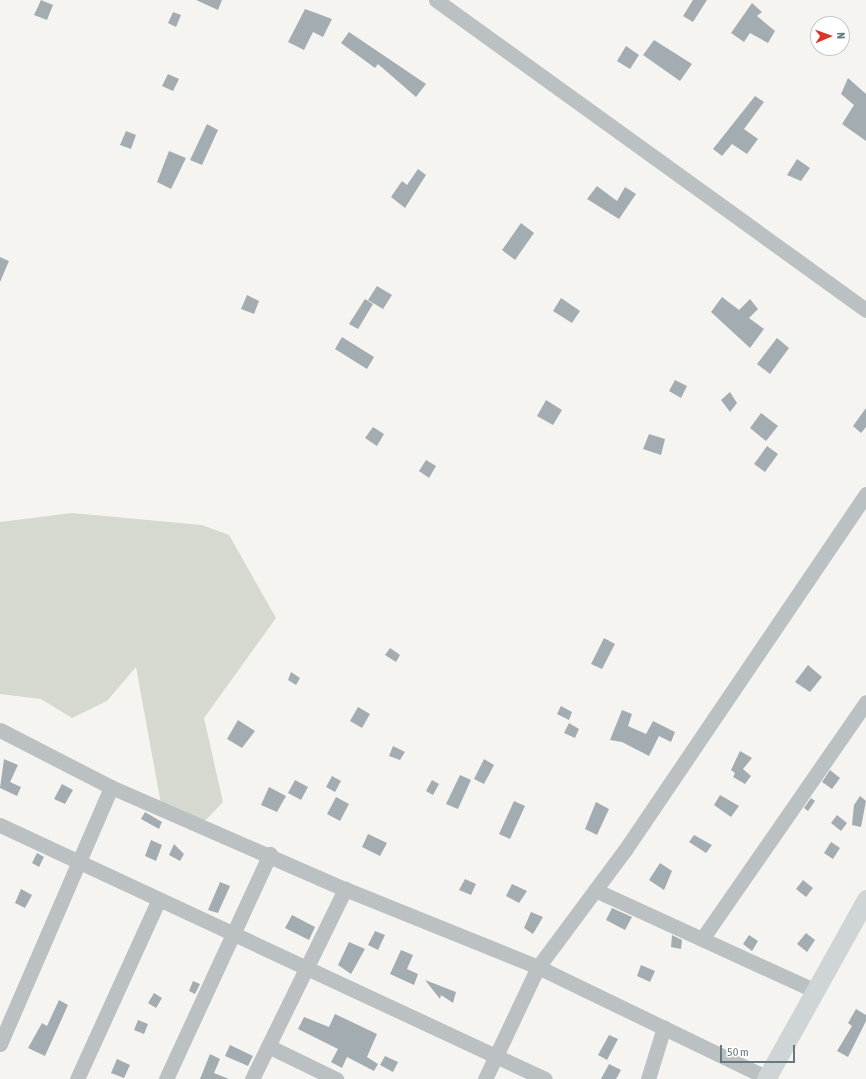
<!DOCTYPE html>
<html>
<head>
<meta charset="utf-8">
<style>
  body { margin:0 }
  #map { position:relative; width:866px; height:1079px; overflow:hidden; background:#f5f4f1; font-family:"Asap Condensed",sans-serif }
  div>[style] { position:absolute }
  [style*='--x'] { left:calc(var(--x)*1px); top:calc(var(--y)*1px); width:calc(var(--w)*1px); rotate:calc(var(--a)*1deg) }
  .green>* { inset:0; background:#d5d9d0 }
  .building>* { inset:0; background:#a3adb1 }
  .minor>* { height:15px; margin:-7.5px; padding:0 7.5px; transform-origin:7.5px; border-radius:7.5px; background:#bbc1c3 }
  .major>* { height:19px; margin:-9.5px; padding:0 9.5px; transform-origin:9.5px; border-radius:9.5px; background:#cfd5d7 }
  span { translate:-50% -50%; white-space:nowrap; text-align:center; line-height:1.15; -webkit-text-stroke:4px #fff; paint-order:stroke }
  .north { position:absolute; left:810px; top:16px; width:40px; height:40px; box-sizing:border-box; background:#fff; border:1px solid #c1c9cd; border-radius:50%; rotate:88deg; font-size:11px; font-weight:700; line-height:16px; text-align:center; color:#657981 }
  .north::after { content:''; display:block; margin:auto; width:14px; height:18px; background:#dc362a; clip-path:polygon(50% 0,100% 100%,50% 72%,0 100%) }
  .scale { position:absolute; left:720px; top:1045px; width:75px; height:18px; box-sizing:border-box; border:2px solid #657981; border-top:0; padding-left:5px; font-size:12px; line-height:14px; white-space:nowrap; color:#657981; -webkit-text-stroke:3px #fff; paint-order:stroke }
</style>
</head>
<body>
<div id="map">
  <div class="green">
    <div style="clip-path:polygon(72px 513px,202px 525px,229px 535px,276px 618px,204px 718px,223px 802px,203px 823px,161px 804px,136px 667px,107px 701px,72px 718px,41px 699px,0 694px,0 522px)"></div>
  </div>
  <div class="building">
    <div style="clip-path:polygon(41px 0,53px 5px,47px 20px,34px 15px)"></div>
    <div style="clip-path:polygon(196px 0,222px 0,218px 10px)"></div>
    <div style="clip-path:polygon(693px 0,707px 0,693px 22px,683px 16px)"></div>
    <div style="clip-path:polygon(752px 3px,762px 12px,757px 16px,775px 31px,768px 43px,750px 33px,744px 42px,731px 33px)"></div>
    <div style="clip-path:polygon(305px 9px,332px 19px,323px 37px,313px 32px,304px 50px,288px 42px)"></div>
    <div style="clip-path:polygon(173px 12px,181px 15px,176px 27px,168px 23px)"></div>
    <div style="clip-path:polygon(349px 32px,426px 84px,416px 97px,378px 64px,375px 68px,341px 43px)"></div>
    <div style="clip-path:polygon(654px 40px,692px 64px,680px 81px,643px 55px)"></div>
    <div style="clip-path:polygon(626px 46px,639px 55px,630px 69px,617px 61px)"></div>
    <div style="clip-path:polygon(168px 74px,179px 79px,173px 91px,162px 86px)"></div>
    <div style="clip-path:polygon(848px 78px,866px 94px,866px 141px,842px 124px,854px 105px,841px 94px)"></div>
    <div style="clip-path:polygon(755px 96px,764px 102px,744px 129px,758px 139px,747px 154px,732px 144px,722px 156px,713px 149px)"></div>
    <div style="clip-path:polygon(207px 124px,218px 130px,202px 165px,190px 160px)"></div>
    <div style="clip-path:polygon(126px 131px,136px 135px,131px 149px,120px 145px)"></div>
    <div style="clip-path:polygon(169px 151px,186px 158px,171px 189px,157px 182px)"></div>
    <div style="clip-path:polygon(797px 159px,810px 168px,801px 181px,787px 175px)"></div>
    <div style="clip-path:polygon(418px 169px,426px 175px,405px 208px,391px 197px,402px 181px,407px 185px)"></div>
    <div style="clip-path:polygon(597px 186px,617px 201px,625px 187px,636px 194px,619px 219px,587px 199px)"></div>
    <div style="clip-path:polygon(521px 223px,534px 233px,515px 260px,502px 250px)"></div>
    <div style="clip-path:polygon(0 257px,9px 261px,0 282px)"></div>
    <div style="clip-path:polygon(377px 286px,392px 295px,383px 309px,368px 300px)"></div>
    <div style="clip-path:polygon(247px 295px,259px 301px,254px 314px,241px 309px)"></div>
    <div style="clip-path:polygon(722px 297px,739px 310px,750px 299px,758px 309px,749px 318px,764px 329px,750px 348px,711px 312px)"></div>
    <div style="clip-path:polygon(561px 298px,580px 311px,572px 323px,553px 311px)"></div>
    <div style="clip-path:polygon(365px 299px,373px 304px,358px 329px,349px 324px)"></div>
    <div style="clip-path:polygon(342px 337px,374px 357px,367px 369px,335px 349px)"></div>
    <div style="clip-path:polygon(777px 338px,789px 348px,770px 374px,757px 364px)"></div>
    <div style="clip-path:polygon(675px 380px,687px 386px,681px 398px,669px 391px)"></div>
    <div style="clip-path:polygon(730px 392px,737px 403px,730px 412px,721px 400px)"></div>
    <div style="clip-path:polygon(546px 400px,562px 410px,553px 425px,537px 416px)"></div>
    <div style="clip-path:polygon(866px 408px,866px 427px,861px 433px,853px 426px)"></div>
    <div style="clip-path:polygon(761px 413px,778px 426px,766px 441px,750px 428px)"></div>
    <div style="clip-path:polygon(373px 427px,384px 434px,377px 446px,365px 438px)"></div>
    <div style="clip-path:polygon(649px 434px,665px 439px,661px 455px,643px 449px)"></div>
    <div style="clip-path:polygon(767px 446px,778px 454px,765px 472px,754px 464px)"></div>
    <div style="clip-path:polygon(426px 460px,436px 466px,429px 478px,419px 471px)"></div>
    <div style="clip-path:polygon(604px 638px,615px 644px,602px 669px,591px 664px)"></div>
    <div style="clip-path:polygon(390px 648px,400px 655px,396px 662px,385px 655px)"></div>
    <div style="clip-path:polygon(808px 665px,822px 677px,810px 692px,795px 682px)"></div>
    <div style="clip-path:polygon(291px 672px,300px 678px,296px 685px,288px 680px)"></div>
    <div style="clip-path:polygon(561px 706px,572px 712px,569px 720px,557px 714px)"></div>
    <div style="clip-path:polygon(358px 707px,370px 714px,362px 728px,350px 721px)"></div>
    <div style="clip-path:polygon(622px 710px,632px 714px,628px 726px,646px 734px,653px 721px,675px 732px,671px 742px,659px 736px,649px 756px,622px 742px,610px 740px)"></div>
    <div style="clip-path:polygon(238px 720px,255px 731px,242px 748px,227px 739px)"></div>
    <div style="clip-path:polygon(569px 723px,579px 729px,575px 738px,564px 733px)"></div>
    <div style="clip-path:polygon(393px 746px,405px 752px,400px 760px,389px 756px)"></div>
    <div style="clip-path:polygon(740px 751px,752px 758px,743px 769px,751px 776px,745px 784px,733px 777px,735px 773px,731px 770px)"></div>
    <div style="clip-path:polygon(4px 759px,18px 765px,10px 782px,21px 787px,17px 796px,0 788px)"></div>
    <div style="clip-path:polygon(484px 759px,494px 765px,484px 784px,474px 779px)"></div>
    <div style="clip-path:polygon(830px 770px,840px 778px,832px 789px,822px 782px)"></div>
    <div style="clip-path:polygon(460px 775px,471px 780px,458px 809px,446px 804px)"></div>
    <div style="clip-path:polygon(332px 776px,341px 781px,335px 792px,326px 787px)"></div>
    <div style="clip-path:polygon(295px 780px,308px 787px,301px 800px,288px 793px)"></div>
    <div style="clip-path:polygon(432px 780px,439px 784px,433px 795px,426px 791px)"></div>
    <div style="clip-path:polygon(62px 784px,73px 790px,65px 804px,54px 799px)"></div>
    <div style="clip-path:polygon(269px 787px,286px 796px,277px 812px,261px 805px)"></div>
    <div style="clip-path:polygon(720px 795px,739px 806px,731px 817px,714px 805px)"></div>
    <div style="clip-path:polygon(860px 796px,866px 801px,861px 827px,852px 825px,854px 805px)"></div>
    <div style="clip-path:polygon(336px 797px,349px 804px,340px 821px,327px 814px)"></div>
    <div style="clip-path:polygon(811px 798px,815px 801px,808px 811px,804px 808px)"></div>
    <div style="clip-path:polygon(514px 801px,525px 806px,510px 839px,499px 834px)"></div>
    <div style="clip-path:polygon(596px 802px,609px 809px,597px 835px,585px 829px)"></div>
    <div style="clip-path:polygon(145px 812px,162px 822px,159px 829px,141px 819px)"></div>
    <div style="clip-path:polygon(837px 815px,847px 823px,841px 831px,831px 823px)"></div>
    <div style="clip-path:polygon(368px 834px,387px 843px,380px 856px,362px 847px)"></div>
    <div style="clip-path:polygon(694px 835px,712px 845px,706px 853px,689px 842px)"></div>
    <div style="clip-path:polygon(151px 840px,162px 845px,156px 861px,145px 856px)"></div>
    <div style="clip-path:polygon(831px 842px,840px 848px,833px 859px,824px 853px)"></div>
    <div style="clip-path:polygon(174px 844px,184px 854px,180px 861px,169px 855px)"></div>
    <div style="clip-path:polygon(37px 853px,44px 857px,39px 867px,32px 863px)"></div>
    <div style="clip-path:polygon(660px 863px,672px 871px,664px 890px,649px 880px)"></div>
    <div style="clip-path:polygon(465px 879px,476px 884px,471px 895px,459px 890px)"></div>
    <div style="clip-path:polygon(803px 880px,813px 888px,806px 897px,796px 889px)"></div>
    <div style="clip-path:polygon(220px 882px,230px 886px,218px 913px,208px 910px)"></div>
    <div style="clip-path:polygon(512px 884px,527px 891px,519px 903px,506px 896px)"></div>
    <div style="clip-path:polygon(21px 889px,32px 895px,25px 908px,15px 903px)"></div>
    <div style="clip-path:polygon(612px 908px,632px 917px,625px 930px,606px 920px)"></div>
    <div style="clip-path:polygon(531px 912px,543px 917px,533px 934px,524px 928px)"></div>
    <div style="clip-path:polygon(292px 915px,315px 927px,309px 940px,285px 928px)"></div>
    <div style="clip-path:polygon(375px 931px,385px 935px,378px 950px,368px 945px)"></div>
    <div style="clip-path:polygon(806px 933px,815px 940px,807px 952px,797px 944px)"></div>
    <div style="clip-path:polygon(672px 935px,682px 940px,681px 949px,671px 947px)"></div>
    <div style="clip-path:polygon(749px 935px,758px 941px,752px 951px,743px 944px)"></div>
    <div style="clip-path:polygon(349px 942px,365px 949px,351px 974px,338px 965px)"></div>
    <div style="clip-path:polygon(401px 950px,413px 955px,407px 969px,418px 974px,414px 985px,390px 974px)"></div>
    <div style="clip-path:polygon(641px 965px,655px 971px,650px 982px,637px 976px)"></div>
    <div style="clip-path:polygon(425px 980px,456px 992px,453px 1003px,441px 995px,440px 999px)"></div>
    <div style="clip-path:polygon(193px 981px,200px 984px,195px 994px,189px 991px)"></div>
    <div style="clip-path:polygon(154px 993px,162px 998px,156px 1008px,148px 1003px)"></div>
    <div style="clip-path:polygon(59px 1000px,68px 1005px,45px 1056px,28px 1048px,42px 1023px,47px 1026px)"></div>
    <div style="clip-path:polygon(856px 1009px,866px 1015px,866px 1021px,848px 1057px,837px 1051px,852px 1026px,848px 1023px)"></div>
    <div style="clip-path:polygon(335px 1014px,377px 1034px,367px 1057px,378px 1064px,374px 1071px,347px 1057px,342px 1068px,331px 1062px,338px 1049px,298px 1029px,304px 1017px,329px 1027px)"></div>
    <div style="clip-path:polygon(138px 1020px,148px 1024px,144px 1034px,134px 1030px)"></div>
    <div style="clip-path:polygon(609px 1035px,618px 1039px,607px 1060px,598px 1055px)"></div>
    <div style="clip-path:polygon(230px 1045px,253px 1056px,248px 1066px,225px 1056px)"></div>
    <div style="clip-path:polygon(210px 1054px,220px 1059px,214px 1073px,229px 1079px,200px 1079px)"></div>
    <div style="clip-path:polygon(385px 1056px,398px 1062px,393px 1072px,380px 1065px)"></div>
    <div style="clip-path:polygon(117px 1059px,130px 1065px,124px 1078px,111px 1073px)"></div>
    <div style="clip-path:polygon(609px 1064px,621px 1070px,616px 1079px,601px 1079px)"></div>
  </div>
  <div class="minor">
    <div style="--x:436;--y:0;--w:530;--a:35.79"></div>
    <div style="--x:0;--y:730;--w:125;--a:27.2"></div>
    <div style="--x:111;--y:787;--w:255;--a:23.6"></div>
    <div style="--x:345;--y:889;--w:208;--a:22"></div>
    <div style="--x:538;--y:967;--w:258;--a:25.8"></div>
    <div style="--x:0;--y:825;--w:601;--a:24.99"></div>
    <div style="--x:595;--y:890;--w:240;--a:24.6"></div>
    <div style="--x:702;--y:939;--w:288;--a:-55.3"></div>
    <div style="--x:0;--y:1044;--w:280;--a:-66.6"></div>
    <div style="--x:268;--y:1046;--w:76;--a:25.9"></div>
    <div style="--x:77;--y:1079;--w:196;--a:-65.5"></div>
    <div style="--x:166;--y:1079;--w:248;--a:-65.2"></div>
    <div style="--x:252;--y:1079;--w:212;--a:-63.9"></div>
    <div style="--x:485;--y:1079;--w:124;--a:-64.7"></div>
    <div style="--x:538;--y:967;--w:146;--a:-53.4"></div>
    <div style="--x:625;--y:850;--w:430;--a:-55.9"></div>
    <div style="--x:648;--y:1079;--w:54;--a:-72.9"></div>
  </div>
  <div class="major">
    <div style="--x:766;--y:1079;--w:206;--a:-60.9"></div>
  </div>
  <div class="north">N</div>
  <div class="scale">50 m</div>
</div>
</body>
</html>
